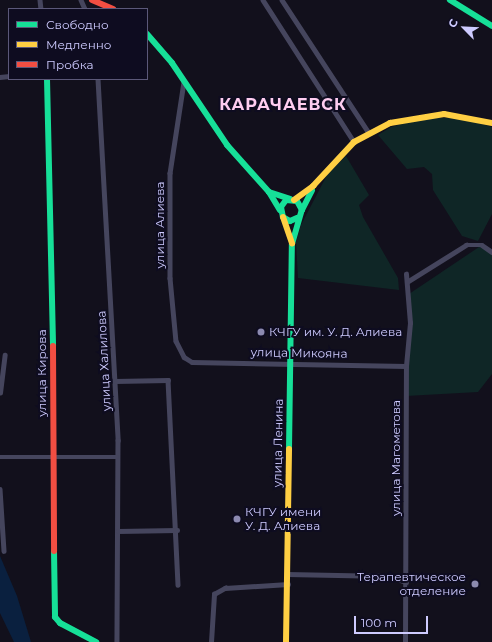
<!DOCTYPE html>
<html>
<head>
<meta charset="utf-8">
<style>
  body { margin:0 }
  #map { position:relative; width:492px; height:642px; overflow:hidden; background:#12101c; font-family:Montserrat,sans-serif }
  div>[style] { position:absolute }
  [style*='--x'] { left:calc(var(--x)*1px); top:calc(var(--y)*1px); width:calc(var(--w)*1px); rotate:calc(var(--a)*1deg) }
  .green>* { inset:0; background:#0f2626 }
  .water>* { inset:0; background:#0a203f }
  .street>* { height:4.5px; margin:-2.25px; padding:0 2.25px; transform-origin:2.25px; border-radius:2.25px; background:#45455d }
  .fast>* { height:6px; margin:-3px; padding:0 3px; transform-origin:3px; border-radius:3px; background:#16e098 }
  .slow>* { height:6px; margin:-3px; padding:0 3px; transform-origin:3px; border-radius:3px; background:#ffcf43 }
  .jam>* { height:6px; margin:-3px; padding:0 3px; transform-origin:3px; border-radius:3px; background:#f24e42 }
  .dots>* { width:11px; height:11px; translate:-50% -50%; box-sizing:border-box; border:2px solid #0e0c20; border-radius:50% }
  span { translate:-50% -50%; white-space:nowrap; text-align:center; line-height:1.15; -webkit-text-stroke:4px #0e0c20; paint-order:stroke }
  .street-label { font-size:12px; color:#cecbff }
  .poi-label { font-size:12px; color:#cecbff }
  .left { translate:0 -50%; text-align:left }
  .right { translate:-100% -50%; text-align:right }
  .district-label { font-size:16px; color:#ffcdf0; font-weight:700; letter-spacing:1px }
  .legend { position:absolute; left:8px; top:8px; width:140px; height:72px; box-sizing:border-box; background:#0e0c20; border:1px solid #5b5879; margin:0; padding:5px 7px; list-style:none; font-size:12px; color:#cecbff }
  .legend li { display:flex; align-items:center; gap:8px; height:20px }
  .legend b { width:20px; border:1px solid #5b5879 }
  .north { position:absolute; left:444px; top:8px; width:40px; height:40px; -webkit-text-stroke:3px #0e0c20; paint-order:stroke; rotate:294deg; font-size:11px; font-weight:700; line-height:16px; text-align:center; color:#cecbff }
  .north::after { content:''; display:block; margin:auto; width:14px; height:18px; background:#cecbff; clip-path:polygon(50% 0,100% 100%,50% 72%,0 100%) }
  .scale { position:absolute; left:354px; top:616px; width:74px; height:18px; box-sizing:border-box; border:2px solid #cecbff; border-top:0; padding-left:5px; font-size:12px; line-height:14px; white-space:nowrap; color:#cecbff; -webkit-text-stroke:3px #0e0c20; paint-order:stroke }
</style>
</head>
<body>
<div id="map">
  <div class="green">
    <div style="clip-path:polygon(424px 118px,462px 118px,492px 127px,492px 214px,478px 241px,462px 236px,433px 190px,432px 174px,424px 167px,407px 169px,378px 135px,391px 127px)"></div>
    <div style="clip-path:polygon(346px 156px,369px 195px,359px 205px,363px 217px,398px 278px,399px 290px,298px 278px,296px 242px,301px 225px,327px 175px)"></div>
    <div style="clip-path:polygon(482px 245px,492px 252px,492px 374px,478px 392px,406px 396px,409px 294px)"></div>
  </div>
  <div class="water">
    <div style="clip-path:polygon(0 556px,17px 596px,31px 642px,14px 642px,0 613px)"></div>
  </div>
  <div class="street">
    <div style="--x:40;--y:0;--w:9;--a:84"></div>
    <div style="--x:81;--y:0;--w:10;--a:66"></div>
    <div style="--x:263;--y:0;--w:169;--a:57.3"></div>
    <div style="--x:282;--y:0;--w:159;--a:56.8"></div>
    <div style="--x:0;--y:77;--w:9;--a:-6"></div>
    <div style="--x:98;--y:79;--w:362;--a:86.8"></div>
    <div style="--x:118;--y:440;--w:202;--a:90.3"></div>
    <div style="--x:184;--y:82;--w:92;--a:98.7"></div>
    <div style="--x:170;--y:173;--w:105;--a:90"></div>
    <div style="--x:170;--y:278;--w:63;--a:84.6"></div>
    <div style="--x:176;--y:341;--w:18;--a:63"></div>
    <div style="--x:184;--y:357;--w:9;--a:32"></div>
    <div style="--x:192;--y:362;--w:214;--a:1.1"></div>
    <div style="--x:407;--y:282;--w:70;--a:-32.1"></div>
    <div style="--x:466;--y:245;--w:16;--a:0"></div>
    <div style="--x:482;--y:245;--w:12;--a:35"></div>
    <div style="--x:115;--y:381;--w:53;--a:-1.1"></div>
    <div style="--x:168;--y:380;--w:205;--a:87.2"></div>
    <div style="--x:0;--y:393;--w:38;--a:-83"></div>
    <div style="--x:0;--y:457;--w:117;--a:0"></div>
    <div style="--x:0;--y:489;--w:62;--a:86.3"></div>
    <div style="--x:118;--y:531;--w:59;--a:-1"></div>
    <div style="--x:287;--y:574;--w:101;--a:1.1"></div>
    <div style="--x:388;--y:576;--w:19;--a:18"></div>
    <div style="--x:211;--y:642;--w:48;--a:-86.4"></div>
    <div style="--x:214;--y:594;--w:13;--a:-29"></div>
    <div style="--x:225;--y:588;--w:63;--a:-3.6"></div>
    <div style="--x:405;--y:642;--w:276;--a:-89.8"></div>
    <div style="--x:406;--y:366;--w:43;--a:-84.7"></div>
    <div style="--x:410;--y:323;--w:49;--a:-94.7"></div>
  </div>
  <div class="fast">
    <div style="--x:450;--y:0;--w:49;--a:31.8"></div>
    <div style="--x:147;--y:34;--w:38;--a:49"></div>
    <div style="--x:172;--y:63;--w:99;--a:56.1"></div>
    <div style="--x:227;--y:145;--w:63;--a:48.2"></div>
    <div style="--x:269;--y:192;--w:21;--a:59"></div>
    <div style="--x:47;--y:79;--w:267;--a:88.7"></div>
    <div style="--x:269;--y:192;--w:22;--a:18"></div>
    <div style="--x:302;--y:210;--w:22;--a:-63"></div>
    <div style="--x:289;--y:449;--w:205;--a:-89.2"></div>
    <div style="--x:292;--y:244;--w:35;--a:-74"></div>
    <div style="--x:302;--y:210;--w:10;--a:-119"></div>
    <div style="--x:297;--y:201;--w:11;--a:-175"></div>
    <div style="--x:286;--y:200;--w:9;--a:126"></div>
    <div style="--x:281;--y:207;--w:10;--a:79"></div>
    <div style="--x:283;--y:217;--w:8;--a:30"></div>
    <div style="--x:290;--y:221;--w:8;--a:-23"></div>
    <div style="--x:54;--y:551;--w:66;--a:89.1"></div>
    <div style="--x:55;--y:617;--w:8;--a:50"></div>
    <div style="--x:60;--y:623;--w:41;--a:27.8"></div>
  </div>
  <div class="slow">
    <div style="--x:294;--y:200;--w:24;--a:-36"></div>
    <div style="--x:313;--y:186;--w:60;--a:-47"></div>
    <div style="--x:354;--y:142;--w:41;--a:-27.8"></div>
    <div style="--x:390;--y:123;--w:55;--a:-9.5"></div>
    <div style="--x:444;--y:114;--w:49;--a:10.6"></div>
    <div style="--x:283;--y:217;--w:28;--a:71"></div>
    <div style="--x:286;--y:642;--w:193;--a:-89.1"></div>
  </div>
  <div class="jam">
    <div style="--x:92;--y:0;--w:23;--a:23"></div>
    <div style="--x:53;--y:346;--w:205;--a:89.7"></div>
  </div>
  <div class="dots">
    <div style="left:261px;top:332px;background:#8c8ab0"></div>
    <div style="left:237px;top:519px;background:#8c8ab0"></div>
    <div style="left:475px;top:584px;background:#8c8ab0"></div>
  </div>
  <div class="street-label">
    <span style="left:160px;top:225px;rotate:-90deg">улица Алиева</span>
    <span style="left:299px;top:353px;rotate:1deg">улица Микояна</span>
    <span style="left:104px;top:361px;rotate:-93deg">улица Халилова</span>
    <span style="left:42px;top:373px;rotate:-90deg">улица Кирова</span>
    <span style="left:278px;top:443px;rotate:-89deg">улица Ленина</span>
    <span style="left:396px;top:458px;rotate:-90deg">улица Магометова</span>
  </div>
  <div class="poi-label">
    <span class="left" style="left:269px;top:332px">КЧГУ им. У. Д. Алиева</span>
    <span class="left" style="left:245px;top:519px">КЧГУ имени<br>У. Д. Алиева</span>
    <span class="right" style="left:466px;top:584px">Терапевтическое<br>отделение</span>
  </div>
  <div class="district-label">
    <span style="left:283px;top:105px">КАРАЧАЕВСК</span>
  </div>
  <ul class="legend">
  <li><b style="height:5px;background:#16e098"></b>Свободно</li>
  <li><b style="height:5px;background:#ffcf43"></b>Медленно</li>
  <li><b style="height:5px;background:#f24e42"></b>Пробка</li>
  </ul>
  <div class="north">С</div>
  <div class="scale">100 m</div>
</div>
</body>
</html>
